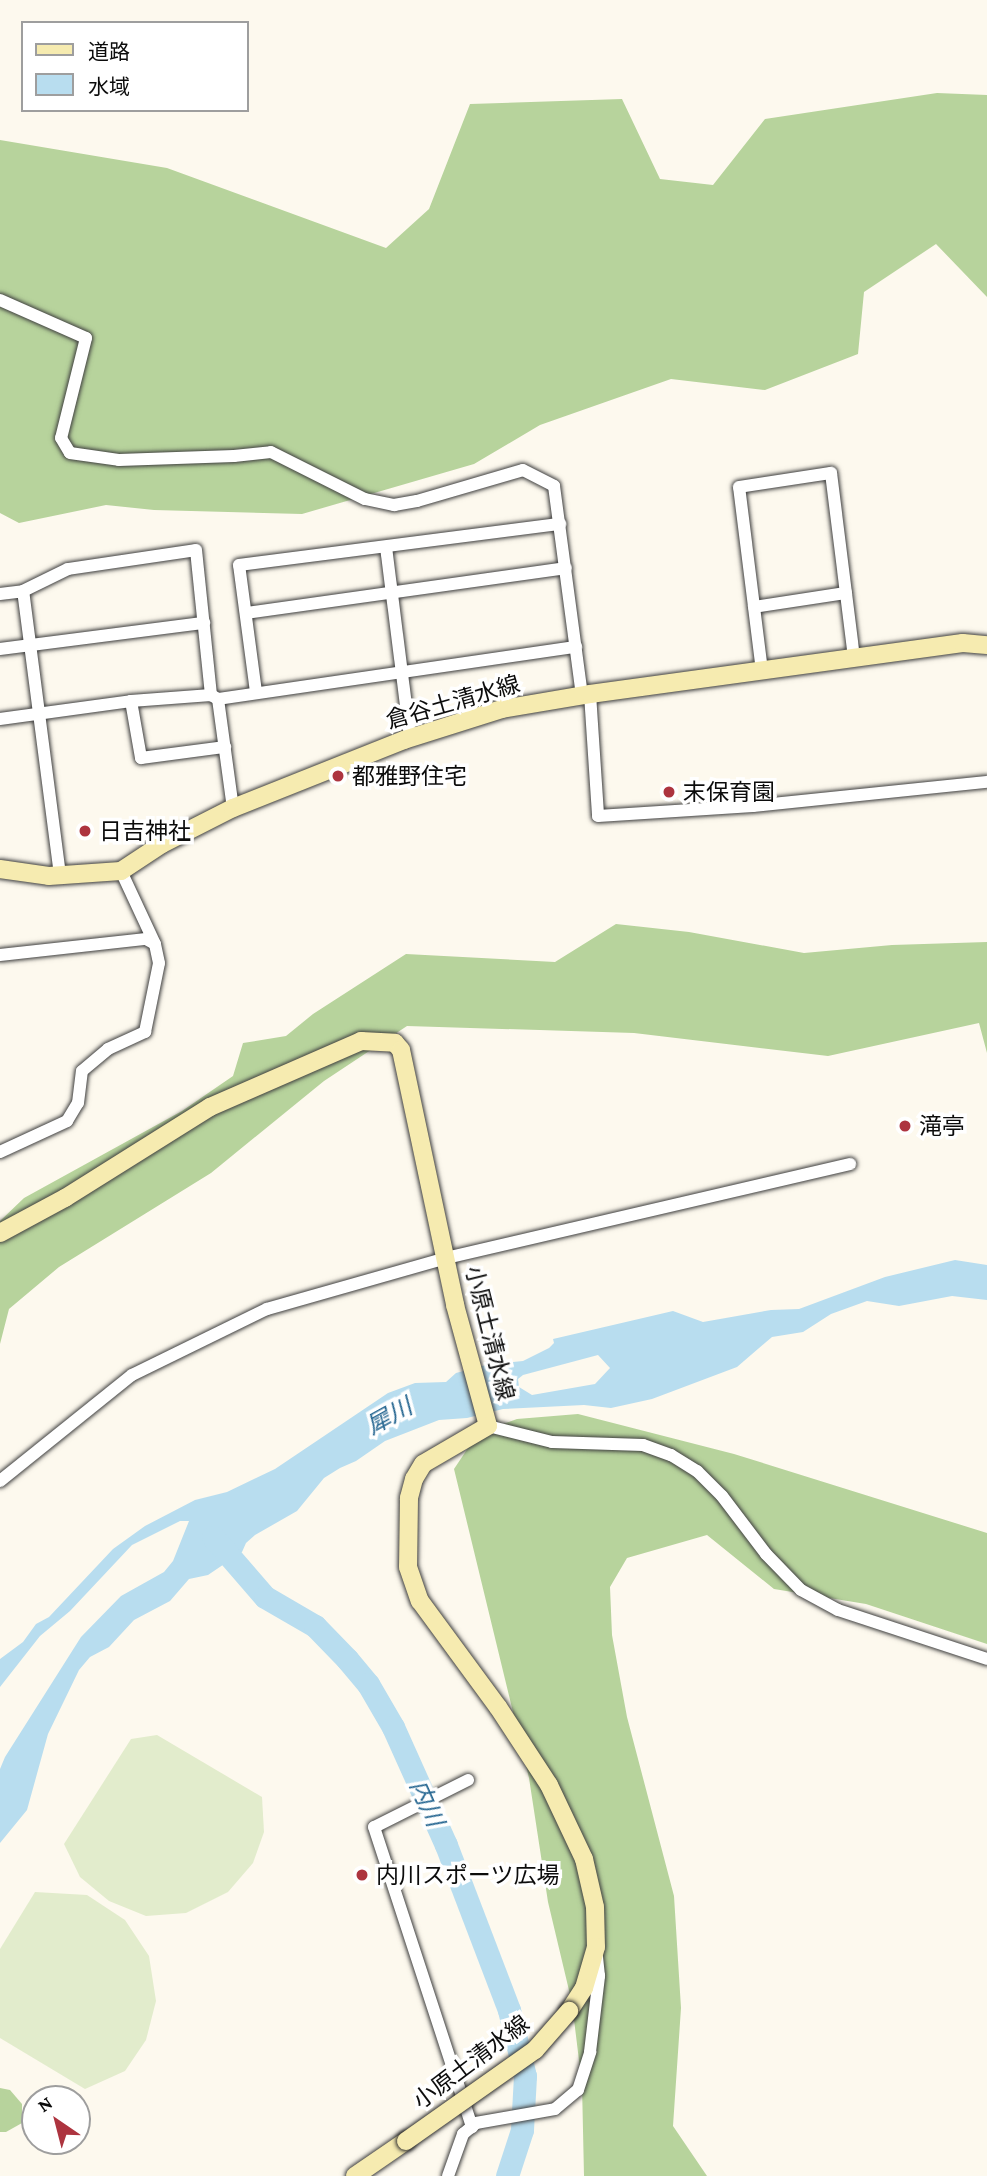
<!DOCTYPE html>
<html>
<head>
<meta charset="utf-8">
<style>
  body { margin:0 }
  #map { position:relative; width:987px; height:2176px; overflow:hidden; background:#fdf9ee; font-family:"Crimson Pro","Noto Sans JP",serif }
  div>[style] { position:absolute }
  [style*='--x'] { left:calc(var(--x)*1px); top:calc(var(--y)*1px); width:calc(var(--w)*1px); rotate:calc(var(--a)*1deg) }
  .forest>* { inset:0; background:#b7d39c }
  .pitch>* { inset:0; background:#e2eccc }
  .water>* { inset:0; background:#b8ddef }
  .river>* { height:23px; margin:-11.5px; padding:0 11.5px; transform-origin:11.5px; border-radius:11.5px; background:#b8ddef }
  .roads { filter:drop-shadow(0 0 2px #3f3f3f) drop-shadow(0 0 2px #3f3f3f) }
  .street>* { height:12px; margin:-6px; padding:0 6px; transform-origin:6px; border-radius:6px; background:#fff }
  .secondary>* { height:18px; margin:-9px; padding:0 9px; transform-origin:9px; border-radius:9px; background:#f6ebb0 }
  .bridges { filter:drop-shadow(0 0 2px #2e2e2e) drop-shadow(0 0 2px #2e2e2e) }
  .secondary-bridge>* { height:18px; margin:-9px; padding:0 9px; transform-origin:9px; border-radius:9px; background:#f6ebb0 }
  .dots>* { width:19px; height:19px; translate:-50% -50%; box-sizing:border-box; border:4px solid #fff; border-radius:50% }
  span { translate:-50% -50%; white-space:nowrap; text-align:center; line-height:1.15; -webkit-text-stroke:7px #fff; paint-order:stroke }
  .street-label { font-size:23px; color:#0c0c0c }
  .poi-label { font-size:23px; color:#0c0c0c }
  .left { translate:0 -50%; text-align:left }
  .water-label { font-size:24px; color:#246590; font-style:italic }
  .legend { position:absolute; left:21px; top:21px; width:228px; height:91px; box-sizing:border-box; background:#fff; border:2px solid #9e9e9e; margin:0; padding:9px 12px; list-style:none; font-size:21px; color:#0c0c0c }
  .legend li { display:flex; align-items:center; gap:14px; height:35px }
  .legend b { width:35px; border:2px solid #9e9e9e }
  .north { position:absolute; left:21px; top:2085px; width:70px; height:70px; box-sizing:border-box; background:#fff; border:2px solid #9e9e9e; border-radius:50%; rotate:325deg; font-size:19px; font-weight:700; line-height:28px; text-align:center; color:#0c0c0c }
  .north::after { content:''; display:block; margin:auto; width:24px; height:32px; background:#ad343f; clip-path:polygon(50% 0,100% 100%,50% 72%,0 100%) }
</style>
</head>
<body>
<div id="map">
  <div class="forest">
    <div style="clip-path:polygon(937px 93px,987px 95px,987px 297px,936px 244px,864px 292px,858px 354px,765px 390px,671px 379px,540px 425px,474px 464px,302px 514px,154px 510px,106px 505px,19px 523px,0 513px,0 140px,167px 168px,386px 248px,429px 209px,470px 104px,622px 99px,660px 179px,713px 185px,765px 119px)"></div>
    <div style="clip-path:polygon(616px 924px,689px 932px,804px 953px,892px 945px,987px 942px,987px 1053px,979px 1023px,828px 1056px,634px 1033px,407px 1026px,324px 1081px,211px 1173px,59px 1267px,9px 1309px,0 1344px,0 1221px,24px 1198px,182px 1111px,233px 1076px,243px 1043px,286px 1036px,313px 1014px,406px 954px,555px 962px)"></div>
    <div style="clip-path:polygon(578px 1414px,734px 1454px,987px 1533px,987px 1644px,866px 1604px,774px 1589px,707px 1535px,627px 1558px,610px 1587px,612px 1635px,627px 1717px,674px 1896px,681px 2008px,673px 2126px,707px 2176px,584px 2176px,582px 2085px,572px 2003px,548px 1902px,529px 1778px,454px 1469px,478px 1433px,517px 1419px)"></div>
    <div style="clip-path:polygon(0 2088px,10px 2090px,22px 2104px,22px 2123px,6px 2132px,0 2132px)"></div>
  </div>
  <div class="pitch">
    <div style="clip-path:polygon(157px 1735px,262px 1797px,264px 1832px,253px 1863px,228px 1892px,186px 1913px,146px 1916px,109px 1901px,80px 1877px,64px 1844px,131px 1739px)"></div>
    <div style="clip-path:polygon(35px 1892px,87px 1895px,125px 1920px,149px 1956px,156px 2001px,146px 2040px,125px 2071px,85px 2089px,0 2038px,0 1949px)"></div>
  </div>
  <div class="water">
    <div style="clip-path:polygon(evenodd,955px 1260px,987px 1265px,987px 1300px,952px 1296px,899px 1306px,867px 1301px,831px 1314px,803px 1332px,772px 1337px,737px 1367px,652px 1399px,611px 1408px,584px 1405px,503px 1409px,467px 1418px,439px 1420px,385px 1441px,356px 1461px,340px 1468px,324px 1478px,297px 1511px,255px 1535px,246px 1543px,242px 1552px,208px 1575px,189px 1579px,170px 1601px,134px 1620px,109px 1647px,90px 1657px,79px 1670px,48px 1734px,27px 1810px,0 1843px,0 1769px,5px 1757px,81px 1637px,121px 1596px,164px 1572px,173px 1561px,189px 1521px,180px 1521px,132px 1545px,70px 1611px,40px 1636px,0 1687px,0 1659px,23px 1642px,36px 1624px,49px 1617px,113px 1549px,145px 1526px,195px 1500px,227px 1492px,275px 1469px,388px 1393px,415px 1383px,446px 1382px,456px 1373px,486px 1365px,523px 1361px,549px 1348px,554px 1343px,553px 1339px,673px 1311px,703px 1322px,771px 1310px,799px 1309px,885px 1277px,955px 1260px,598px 1355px,610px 1368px,595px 1384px,532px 1395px,519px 1387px,518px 1379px,523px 1375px,598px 1355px)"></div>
  </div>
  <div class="river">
    <div style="--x:213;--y:1537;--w:79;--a:49.1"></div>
    <div style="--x:265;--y:1597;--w:58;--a:30.1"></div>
    <div style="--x:315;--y:1626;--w:46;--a:45.9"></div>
    <div style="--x:347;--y:1659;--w:33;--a:50"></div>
    <div style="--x:368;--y:1684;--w:50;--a:59.8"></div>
    <div style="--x:393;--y:1727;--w:129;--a:65.8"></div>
    <div style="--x:446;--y:1845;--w:177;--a:69.1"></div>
    <div style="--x:509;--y:2010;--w:68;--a:76.4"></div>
    <div style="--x:525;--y:2076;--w:54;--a:93.2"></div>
    <div style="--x:522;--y:2130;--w:48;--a:108.1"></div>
  </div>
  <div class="roads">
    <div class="street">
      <div style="--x:0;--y:300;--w:94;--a:23.8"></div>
      <div style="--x:86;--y:338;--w:103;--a:104"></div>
      <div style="--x:61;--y:438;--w:17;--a:59"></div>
      <div style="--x:70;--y:453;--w:49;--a:8.1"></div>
      <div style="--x:119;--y:460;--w:115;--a:-2"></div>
      <div style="--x:234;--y:456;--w:37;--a:-6"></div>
      <div style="--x:271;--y:452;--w:105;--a:26.6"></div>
      <div style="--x:365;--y:499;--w:30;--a:12"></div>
      <div style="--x:394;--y:505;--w:23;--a:-10"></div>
      <div style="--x:417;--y:501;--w:110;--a:-16.3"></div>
      <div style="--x:523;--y:470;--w:35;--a:27"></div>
      <div style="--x:554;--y:486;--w:211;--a:82.4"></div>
      <div style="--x:386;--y:547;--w:193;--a:82.8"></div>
      <div style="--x:0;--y:594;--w:23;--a:-7"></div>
      <div style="--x:754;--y:607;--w:93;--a:-8.7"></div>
      <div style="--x:246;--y:613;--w:323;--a:-8"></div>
      <div style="--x:0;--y:649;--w:206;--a:-7.3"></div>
      <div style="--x:762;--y:671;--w:185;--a:-97.1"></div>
      <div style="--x:739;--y:487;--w:93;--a:-8.7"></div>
      <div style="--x:831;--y:473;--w:186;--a:82.9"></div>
      <div style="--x:256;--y:692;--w:128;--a:-97.6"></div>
      <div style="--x:239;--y:565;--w:324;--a:-7.3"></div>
      <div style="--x:590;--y:694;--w:122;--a:86.2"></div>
      <div style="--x:598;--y:816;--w:155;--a:-3.7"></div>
      <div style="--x:753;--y:806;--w:235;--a:-5.9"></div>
      <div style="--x:218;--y:699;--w:110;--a:82.2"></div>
      <div style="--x:131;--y:701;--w:58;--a:80"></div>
      <div style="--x:141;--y:758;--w:85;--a:-7.5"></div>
      <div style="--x:0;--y:719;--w:132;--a:-7.8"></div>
      <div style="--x:131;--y:701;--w:80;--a:-4.3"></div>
      <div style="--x:211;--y:695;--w:8;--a:30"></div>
      <div style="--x:218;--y:699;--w:362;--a:-8.3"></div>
      <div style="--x:60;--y:875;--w:286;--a:-97.4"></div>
      <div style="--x:23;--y:591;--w:50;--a:-26.1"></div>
      <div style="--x:68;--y:569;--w:129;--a:-8.4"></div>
      <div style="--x:196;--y:550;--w:146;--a:84.1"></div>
      <div style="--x:0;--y:955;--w:147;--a:-6.3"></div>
      <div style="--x:146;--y:939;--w:10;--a:29"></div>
      <div style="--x:0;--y:1152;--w:74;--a:-24.8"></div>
      <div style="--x:67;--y:1121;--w:21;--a:-59"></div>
      <div style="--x:78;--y:1103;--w:32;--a:-83"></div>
      <div style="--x:82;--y:1071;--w:34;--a:-40"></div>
      <div style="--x:108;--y:1049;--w:41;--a:-24.7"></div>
      <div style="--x:145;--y:1032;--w:70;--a:-78.5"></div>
      <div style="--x:159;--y:963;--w:19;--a:-102"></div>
      <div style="--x:155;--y:944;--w:81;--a:-115"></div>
      <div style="--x:488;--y:1426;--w:66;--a:14"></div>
      <div style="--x:552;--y:1442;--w:91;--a:1.9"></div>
      <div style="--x:643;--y:1445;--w:30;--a:20"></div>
      <div style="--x:671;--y:1455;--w:31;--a:32"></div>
      <div style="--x:697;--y:1471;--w:35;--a:45"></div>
      <div style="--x:722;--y:1496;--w:73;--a:52.8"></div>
      <div style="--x:766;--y:1554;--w:50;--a:45.8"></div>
      <div style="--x:801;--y:1590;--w:42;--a:28.4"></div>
      <div style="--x:838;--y:1610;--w:157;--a:18.2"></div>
      <div style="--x:0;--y:1481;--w:169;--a:-38.8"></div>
      <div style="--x:132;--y:1375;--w:150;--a:-26.1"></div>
      <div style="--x:267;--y:1309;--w:186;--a:-15.9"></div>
      <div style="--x:446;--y:1258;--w:415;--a:-13.1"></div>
      <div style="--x:468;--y:1780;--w:105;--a:153.4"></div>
      <div style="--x:374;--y:1827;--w:316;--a:71.9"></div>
      <div style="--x:448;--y:2176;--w:45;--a:-70.3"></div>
      <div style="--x:463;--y:2134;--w:17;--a:-40"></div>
      <div style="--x:476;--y:2123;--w:80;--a:-10"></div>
      <div style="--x:555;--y:2109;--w:30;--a:-40"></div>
      <div style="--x:578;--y:2090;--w:40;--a:-72"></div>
      <div style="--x:590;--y:2052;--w:77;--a:-83.2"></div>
      <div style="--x:599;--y:1976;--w:20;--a:-96"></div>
    </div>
    <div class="secondary">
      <div style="--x:0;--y:869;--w:49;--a:8.1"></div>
      <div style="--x:49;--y:876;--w:72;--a:-4"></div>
      <div style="--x:121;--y:871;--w:49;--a:-33.4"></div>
      <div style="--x:162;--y:844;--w:80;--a:-26.9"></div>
      <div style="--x:233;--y:808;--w:184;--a:-21.7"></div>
      <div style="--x:404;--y:740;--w:103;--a:-17.6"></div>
      <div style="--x:502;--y:709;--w:89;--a:-9.7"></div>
      <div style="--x:590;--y:694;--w:376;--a:-7.8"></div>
      <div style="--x:963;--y:643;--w:24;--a:5"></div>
      <div style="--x:0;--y:1233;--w:74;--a:-28.3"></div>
      <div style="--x:65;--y:1198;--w:171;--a:-32.1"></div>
      <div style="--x:210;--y:1107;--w:165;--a:-23.6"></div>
      <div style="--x:361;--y:1041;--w:34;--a:3"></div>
      <div style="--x:395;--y:1043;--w:9;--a:49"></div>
      <div style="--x:401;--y:1050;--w:261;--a:78"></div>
      <div style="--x:455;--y:1305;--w:125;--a:74.7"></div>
      <div style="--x:488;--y:1426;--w:75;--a:149.7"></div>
      <div style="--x:423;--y:1464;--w:17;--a:121"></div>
      <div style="--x:414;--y:1479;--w:20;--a:105"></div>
      <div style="--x:409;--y:1498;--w:69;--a:90.8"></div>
      <div style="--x:408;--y:1567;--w:36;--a:71"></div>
      <div style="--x:420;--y:1601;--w:132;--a:53.7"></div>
      <div style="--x:498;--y:1707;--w:93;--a:56.8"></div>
      <div style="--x:549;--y:1785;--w:82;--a:64.7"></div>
      <div style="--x:584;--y:1859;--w:49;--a:77.1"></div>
      <div style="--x:595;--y:1907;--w:40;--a:88.6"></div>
      <div style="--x:596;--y:1947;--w:43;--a:106.3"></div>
      <div style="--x:584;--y:1988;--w:27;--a:123"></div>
      <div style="--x:355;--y:2176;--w:62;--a:-34.5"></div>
    </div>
  </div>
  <div class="bridges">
    <div class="secondary-bridge">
      <div style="--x:406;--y:2141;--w:158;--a:-35.2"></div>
      <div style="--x:535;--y:2050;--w:52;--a:-48.9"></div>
    </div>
  </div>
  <div class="dots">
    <div style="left:338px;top:776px;background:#ad343f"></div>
    <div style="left:669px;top:792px;background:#ad343f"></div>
    <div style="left:85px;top:831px;background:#ad343f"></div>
    <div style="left:905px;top:1126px;background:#ad343f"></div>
    <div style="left:362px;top:1875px;background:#ad343f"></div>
  </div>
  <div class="street-label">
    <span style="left:453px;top:702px;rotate:-16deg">倉谷土清水線</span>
    <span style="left:490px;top:1333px;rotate:76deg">小原土清水線</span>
    <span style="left:471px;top:2062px;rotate:-37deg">小原土清水線</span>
  </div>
  <div class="poi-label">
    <span class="left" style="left:352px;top:776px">都雅野住宅</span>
    <span class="left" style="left:683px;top:792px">末保育園</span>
    <span class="left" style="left:99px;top:831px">日吉神社</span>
    <span class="left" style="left:919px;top:1126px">滝亭</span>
    <span class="left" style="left:376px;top:1875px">内川スポーツ広場</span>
  </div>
  <div class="water-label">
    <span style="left:389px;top:1416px;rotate:-29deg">犀川</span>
    <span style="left:427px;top:1803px;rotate:66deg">内川</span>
  </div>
  <ul class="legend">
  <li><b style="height:9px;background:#f6ebb0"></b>道路</li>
  <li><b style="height:19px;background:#b8ddef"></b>水域</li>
  </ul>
  <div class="north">N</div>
</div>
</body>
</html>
